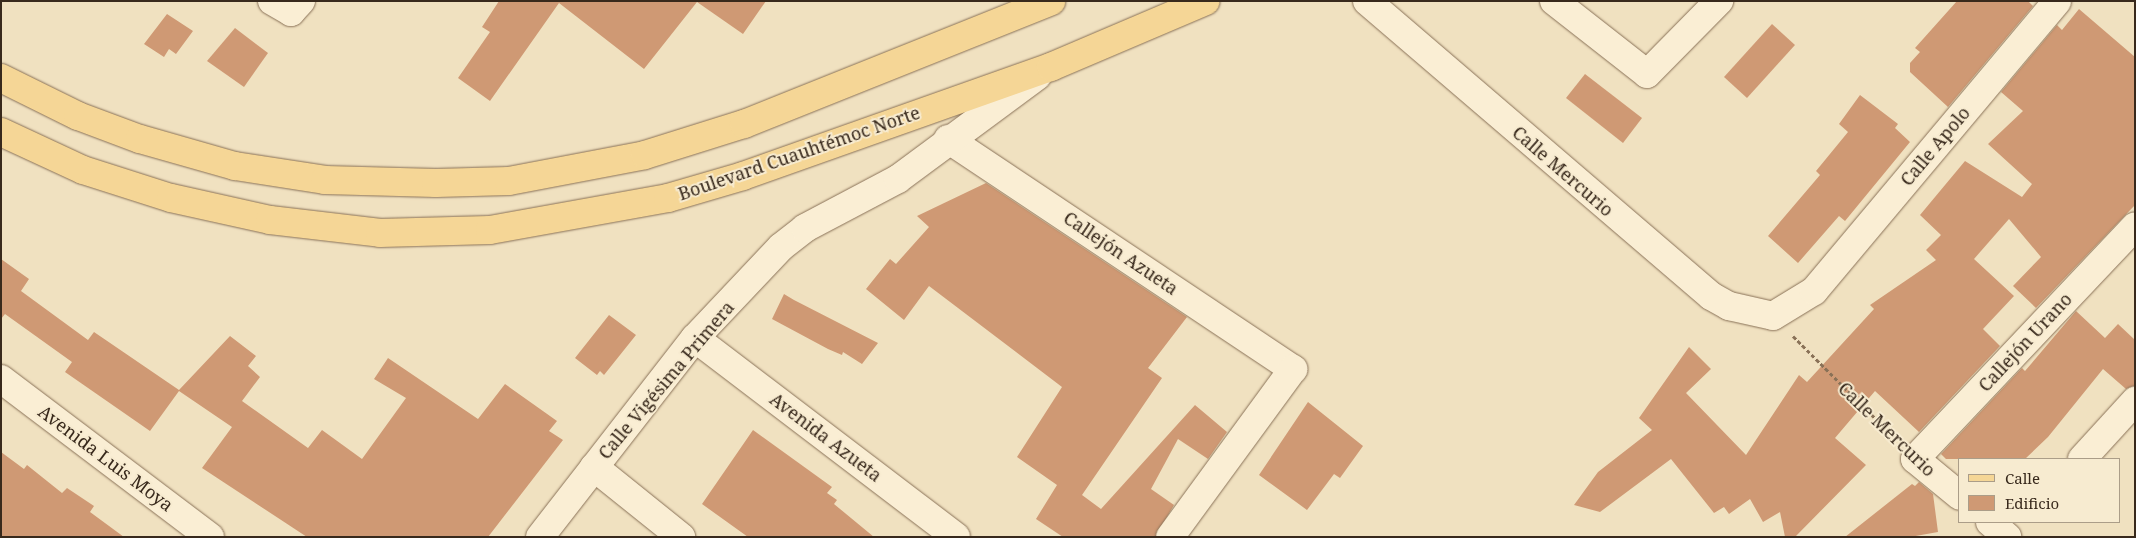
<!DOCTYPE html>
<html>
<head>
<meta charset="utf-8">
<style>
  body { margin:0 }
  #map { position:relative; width:2136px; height:538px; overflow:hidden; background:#f0e1c0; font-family:"Noto Serif",serif }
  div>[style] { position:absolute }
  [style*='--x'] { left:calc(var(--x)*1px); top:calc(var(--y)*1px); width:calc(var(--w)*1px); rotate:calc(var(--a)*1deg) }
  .building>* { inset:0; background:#cf9974 }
  .path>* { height:3px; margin-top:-1.5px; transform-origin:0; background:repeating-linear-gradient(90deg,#897157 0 4px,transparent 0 6.5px) }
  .roads { filter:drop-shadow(0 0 1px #897157) drop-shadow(0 0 1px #897157) }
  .minor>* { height:28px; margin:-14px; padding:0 14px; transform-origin:14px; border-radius:14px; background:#faeed4 }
  .major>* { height:28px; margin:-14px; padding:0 14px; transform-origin:14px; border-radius:14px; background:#f5d696 }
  span { translate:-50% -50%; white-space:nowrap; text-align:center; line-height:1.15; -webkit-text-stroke:4px #f7ebd0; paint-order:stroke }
  .street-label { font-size:18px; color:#38291c }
  .frame { position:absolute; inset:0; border:2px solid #38291c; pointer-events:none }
  .legend { position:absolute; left:1958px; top:458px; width:162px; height:65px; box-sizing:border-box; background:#f7ebd0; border:1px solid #ab9d88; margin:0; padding:6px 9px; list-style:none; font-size:15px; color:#38291c }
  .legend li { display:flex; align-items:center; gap:10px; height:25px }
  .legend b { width:25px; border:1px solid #ab9d88 }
</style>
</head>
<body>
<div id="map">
  <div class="building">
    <div style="clip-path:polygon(499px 1px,766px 1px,743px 34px,697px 2px,644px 69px,559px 3px,490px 101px,458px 78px,490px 32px,482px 27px)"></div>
    <div style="clip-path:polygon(1957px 1px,2028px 1px,2033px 6px,1948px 107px,1910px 72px,1910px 63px,1920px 52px,1915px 48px)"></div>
    <div style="clip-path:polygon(2079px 9px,2135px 57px,2135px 205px,2036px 308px,2013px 286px,2041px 257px,2009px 219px,1974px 259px,2014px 296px,1983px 329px,2000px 346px,1919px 432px,1875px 391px,1835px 438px,1866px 465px,1795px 537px,1785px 537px,1780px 512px,1763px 522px,1750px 499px,1729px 514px,1724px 507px,1714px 513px,1671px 459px,1600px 512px,1574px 505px,1598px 472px,1652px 430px,1639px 418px,1689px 347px,1711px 369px,1686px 393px,1746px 455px,1799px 375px,1807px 382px,1874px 309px,1870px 305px,1936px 260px,1926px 250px,1941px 235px,1920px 215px,1965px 161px,2022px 197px,2032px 184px,1988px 144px,2023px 111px,2001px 92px,2057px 25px,2062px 30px)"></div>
    <div style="clip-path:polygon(167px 14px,193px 31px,176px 54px,169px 49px,164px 57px,144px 44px)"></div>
    <div style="clip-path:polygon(1772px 24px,1795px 45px,1747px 98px,1724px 77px)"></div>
    <div style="clip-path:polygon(235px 28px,268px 53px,244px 87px,207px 61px)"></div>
    <div style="clip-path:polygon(1585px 74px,1642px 118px,1623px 143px,1566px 98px)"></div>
    <div style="clip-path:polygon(1860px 95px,1898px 124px,1895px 128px,1910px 142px,1845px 221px,1839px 216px,1798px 263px,1768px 236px,1820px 175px,1816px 171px,1848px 132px,1839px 124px)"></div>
    <div style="clip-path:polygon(986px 183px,1187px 317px,1148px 368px,1162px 378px,1082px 495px,1101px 509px,1195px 405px,1227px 432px,1208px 459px,1178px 439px,1151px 489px,1174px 505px,1155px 537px,1063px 537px,1036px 519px,1057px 485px,1017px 457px,1062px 387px,929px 286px,904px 320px,866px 289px,890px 259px,896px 264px,929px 227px,917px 216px)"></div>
    <div style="clip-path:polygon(1px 259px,29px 279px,21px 291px,88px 340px,94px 332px,179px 390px,230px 336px,256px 356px,248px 366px,260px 377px,242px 401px,308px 448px,322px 430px,362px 459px,406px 398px,374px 379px,388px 358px,478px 419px,505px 384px,557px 421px,549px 431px,563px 440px,488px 537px,307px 537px,202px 468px,232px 427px,179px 391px,150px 431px,65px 372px,72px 362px,5px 314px,1px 319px)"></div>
    <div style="clip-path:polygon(784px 294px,794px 300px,878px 343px,862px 364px,843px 352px,842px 355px,828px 349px,772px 319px)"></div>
    <div style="clip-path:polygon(2076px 311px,2105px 338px,2118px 324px,2135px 340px,2135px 386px,2126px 389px,2103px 369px,2048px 437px,2025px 459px,1946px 459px,1941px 454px,2022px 368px,2025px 371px)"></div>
    <div style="clip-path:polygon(609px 315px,636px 335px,604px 375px,600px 371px,597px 375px,575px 358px)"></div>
    <div style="clip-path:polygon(1308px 402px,1363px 446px,1340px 478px,1334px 474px,1307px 510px,1259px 475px)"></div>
    <div style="clip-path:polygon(753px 430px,832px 487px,827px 493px,837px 500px,834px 504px,874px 537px,748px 537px,702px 504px)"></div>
    <div style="clip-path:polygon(1px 452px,24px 469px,27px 465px,62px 493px,67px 488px,94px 506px,90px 512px,124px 537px,1px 537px)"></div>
    <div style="clip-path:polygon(1919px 482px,1933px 494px,1938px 532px,1910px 537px,1845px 537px,1912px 484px,1915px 486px)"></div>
  </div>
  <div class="path">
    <div style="--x:1793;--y:336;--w:144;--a:45"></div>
  </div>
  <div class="roads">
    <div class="minor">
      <div style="--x:272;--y:1;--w:22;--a:30"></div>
      <div style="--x:291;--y:12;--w:15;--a:-48"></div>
      <div style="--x:1367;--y:1;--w:453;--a:40.6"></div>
      <div style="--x:1711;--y:296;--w:21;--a:29"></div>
      <div style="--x:1729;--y:306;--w:45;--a:12.8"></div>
      <div style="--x:1773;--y:316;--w:48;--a:-31.4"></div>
      <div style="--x:1814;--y:291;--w:378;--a:-50"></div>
      <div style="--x:1554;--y:1;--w:118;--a:38.1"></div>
      <div style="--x:1647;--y:74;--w:103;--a:-45.4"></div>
      <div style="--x:948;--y:139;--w:415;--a:33.7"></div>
      <div style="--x:1293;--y:369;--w:208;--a:126.2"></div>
      <div style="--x:695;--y:338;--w:328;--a:37.3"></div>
      <div style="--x:1;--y:379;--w:262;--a:37.1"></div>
      <div style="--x:2082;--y:459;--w:79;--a:-47.6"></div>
      <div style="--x:594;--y:467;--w:112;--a:38.8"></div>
      <div style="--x:1960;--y:496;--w:58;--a:-140.6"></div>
      <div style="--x:1915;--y:459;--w:320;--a:-46.6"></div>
      <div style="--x:1990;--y:522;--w:23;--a:41"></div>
      <div style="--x:540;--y:537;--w:252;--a:-52.1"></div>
      <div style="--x:695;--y:338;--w:125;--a:-46.6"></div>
      <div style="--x:781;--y:247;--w:31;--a:-38"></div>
      <div style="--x:805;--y:228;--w:105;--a:-27.8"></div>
      <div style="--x:898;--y:179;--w:173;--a:-36.5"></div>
    </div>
    <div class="major">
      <div style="--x:1;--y:78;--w:86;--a:26.3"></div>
      <div style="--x:78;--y:116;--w:66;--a:20.4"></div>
      <div style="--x:140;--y:139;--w:99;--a:15.9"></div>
      <div style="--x:235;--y:166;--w:91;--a:8.8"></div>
      <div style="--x:325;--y:180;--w:111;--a:1.5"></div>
      <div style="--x:436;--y:183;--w:73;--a:-1.6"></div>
      <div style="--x:509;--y:181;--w:138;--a:-10.8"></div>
      <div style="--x:645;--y:155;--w:104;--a:-17.4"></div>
      <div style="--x:744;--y:124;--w:331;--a:-21.8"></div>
      <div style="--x:1;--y:132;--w:90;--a:24.9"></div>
      <div style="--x:83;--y:170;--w:92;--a:17.7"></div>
      <div style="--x:171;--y:198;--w:101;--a:12.5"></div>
      <div style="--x:270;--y:220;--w:111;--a:6.7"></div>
      <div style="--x:380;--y:233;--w:110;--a:-1.6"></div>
      <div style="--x:490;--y:230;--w:181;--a:-10.2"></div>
      <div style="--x:668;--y:198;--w:78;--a:-16.3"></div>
      <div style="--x:743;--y:176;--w:327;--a:-19.5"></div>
      <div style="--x:1051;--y:67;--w:168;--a:-23.1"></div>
    </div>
  </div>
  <div class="street-label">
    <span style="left:1935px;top:146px;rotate:-50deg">Calle Apolo</span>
    <span style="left:799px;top:153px;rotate:-19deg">Boulevard Cuauhtémoc Norte</span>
    <span style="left:1563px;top:171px;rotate:41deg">Calle Mercurio</span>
    <span style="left:1121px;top:253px;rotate:34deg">Callejón Azueta</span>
    <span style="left:2025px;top:342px;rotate:-47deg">Callejón Urano</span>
    <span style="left:666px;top:380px;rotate:-50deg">Calle Vigésima Primera</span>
    <span style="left:1887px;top:429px;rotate:44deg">Calle Mercurio</span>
    <span style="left:826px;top:437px;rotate:37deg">Avenida Azueta</span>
    <span style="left:106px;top:458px;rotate:37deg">Avenida Luis Moya</span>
  </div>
  <div class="frame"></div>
  <ul class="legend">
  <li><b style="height:6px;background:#f5d696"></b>Calle</li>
  <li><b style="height:14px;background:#cf9974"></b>Edificio</li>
  </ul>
</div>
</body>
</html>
